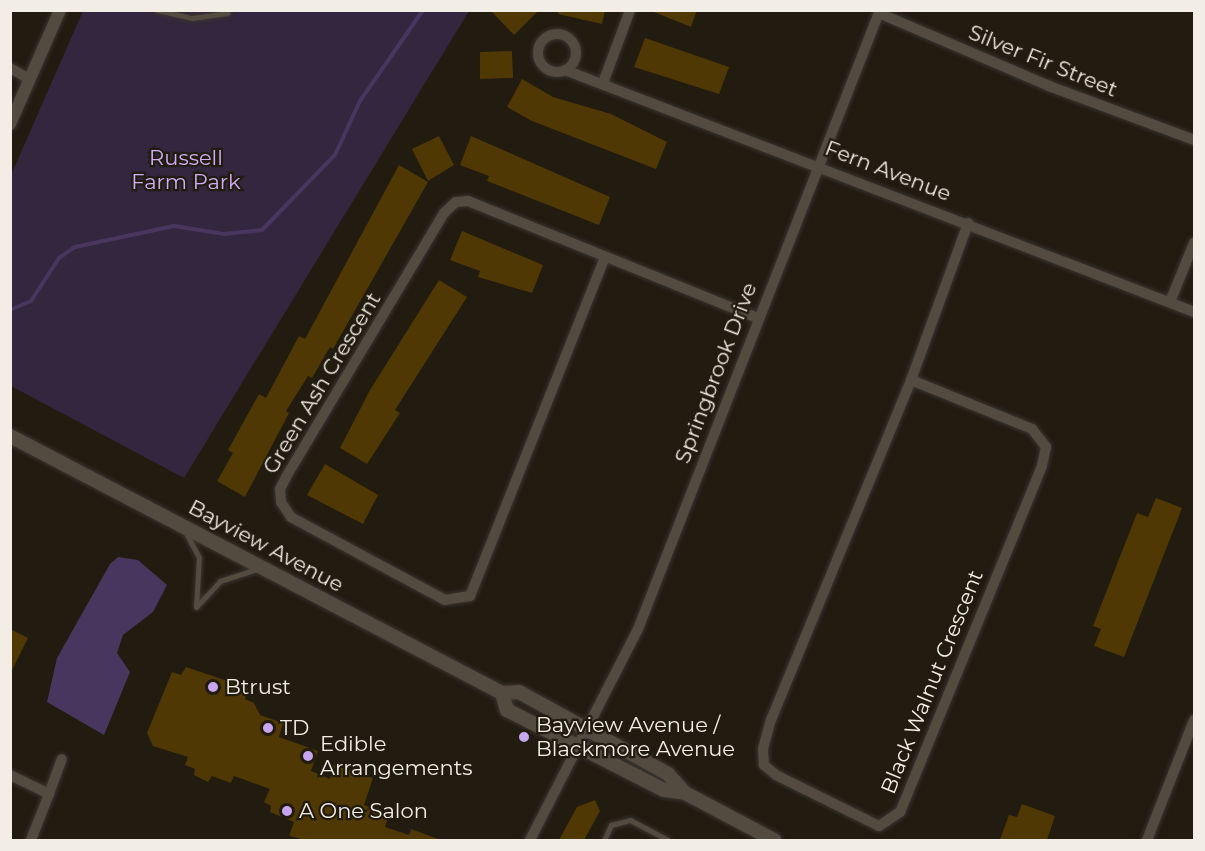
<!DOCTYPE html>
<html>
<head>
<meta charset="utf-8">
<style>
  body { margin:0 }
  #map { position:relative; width:1205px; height:851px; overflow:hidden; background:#211b10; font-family:Montserrat,sans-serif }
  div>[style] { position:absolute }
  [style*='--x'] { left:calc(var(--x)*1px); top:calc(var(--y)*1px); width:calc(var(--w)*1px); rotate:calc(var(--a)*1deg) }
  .green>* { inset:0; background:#32273e }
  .water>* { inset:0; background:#49365e }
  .stream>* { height:4px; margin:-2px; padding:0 2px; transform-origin:2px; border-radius:2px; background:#49365e }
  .building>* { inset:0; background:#4f3804 }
  .roads { filter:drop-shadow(0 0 2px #39342f) drop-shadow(0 0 2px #39342f) }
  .service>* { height:5px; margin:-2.5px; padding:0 2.5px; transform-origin:2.5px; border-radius:2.5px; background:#534b3f }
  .minor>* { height:10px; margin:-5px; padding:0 5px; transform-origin:5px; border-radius:5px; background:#534b3f }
  .minor>.ring { margin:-5px; padding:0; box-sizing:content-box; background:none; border:10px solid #534b3f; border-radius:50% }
  .tertiary>* { height:12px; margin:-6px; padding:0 6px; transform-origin:6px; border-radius:6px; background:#534b3f }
  .secondary>* { height:14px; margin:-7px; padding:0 7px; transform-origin:7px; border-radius:7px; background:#534b3f }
  .dots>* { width:16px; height:16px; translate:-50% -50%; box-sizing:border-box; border:3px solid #211b10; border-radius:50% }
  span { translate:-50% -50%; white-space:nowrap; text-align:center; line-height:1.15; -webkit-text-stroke:4.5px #211b10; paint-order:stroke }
  .street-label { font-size:21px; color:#f2ede5 }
  .park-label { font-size:21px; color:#cfaef3 }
  .poi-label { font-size:21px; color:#f2ede5 }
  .left { translate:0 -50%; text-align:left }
  .frame { position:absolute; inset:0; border:12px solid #f2ede5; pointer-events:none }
</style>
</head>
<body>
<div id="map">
  <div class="green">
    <div style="clip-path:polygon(83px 11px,469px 11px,184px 478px,11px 386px,11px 175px)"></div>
  </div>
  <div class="water">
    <div style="clip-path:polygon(118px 557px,138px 560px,167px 585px,153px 612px,123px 635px,117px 653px,130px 672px,104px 735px,47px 702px,57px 658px,110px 564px)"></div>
  </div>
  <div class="stream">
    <div style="--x:10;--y:310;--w:23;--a:-23"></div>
    <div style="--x:31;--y:301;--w:51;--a:-56.9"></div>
    <div style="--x:59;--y:258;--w:19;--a:-35"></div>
    <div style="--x:75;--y:247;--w:101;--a:-12"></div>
    <div style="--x:174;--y:226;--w:51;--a:9.1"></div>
    <div style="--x:224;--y:234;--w:38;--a:-6"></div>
    <div style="--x:262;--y:230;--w:105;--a:-45.8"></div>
    <div style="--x:335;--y:155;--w:60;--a:-65.2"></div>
    <div style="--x:360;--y:101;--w:111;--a:-55.3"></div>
  </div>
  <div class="building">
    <div style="clip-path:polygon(490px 10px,539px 10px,514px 35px)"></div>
    <div style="clip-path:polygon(559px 10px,605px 10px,602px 24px,558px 14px)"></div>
    <div style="clip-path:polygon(649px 10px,697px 10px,691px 27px)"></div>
    <div style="clip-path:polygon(645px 38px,729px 67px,719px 94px,634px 67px)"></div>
    <div style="clip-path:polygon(512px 51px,513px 78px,480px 79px,480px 52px)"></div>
    <div style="clip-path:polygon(522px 79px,553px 97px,611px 114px,667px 142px,656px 169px,532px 121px,507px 107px)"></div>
    <div style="clip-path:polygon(439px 136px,454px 165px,428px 181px,412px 149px)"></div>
    <div style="clip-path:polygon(471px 136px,610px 197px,599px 225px,487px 181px,489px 176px,460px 165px)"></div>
    <div style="clip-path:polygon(399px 165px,428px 182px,333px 349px,330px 347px,312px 378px,308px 376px,286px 411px,289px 413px,245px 497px,217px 481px,233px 453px,228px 450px,259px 394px,266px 398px,299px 336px,305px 339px)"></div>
    <div style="clip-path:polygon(462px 231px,543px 265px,532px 293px,478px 277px,480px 271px,450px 260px)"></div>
    <div style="clip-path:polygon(439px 280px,467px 297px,395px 410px,400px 413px,367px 464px,340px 448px,370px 390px)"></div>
    <div style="clip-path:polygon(325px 464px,378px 495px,363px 524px,307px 495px)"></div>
    <div style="clip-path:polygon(1156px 498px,1182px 508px,1124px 657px,1094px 646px,1101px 629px,1093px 626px,1137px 513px,1148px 517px)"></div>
    <div style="clip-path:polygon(10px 629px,28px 638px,10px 674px)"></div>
    <div style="clip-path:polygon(186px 667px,248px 688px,245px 699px,254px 703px,260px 715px,283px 723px,279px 737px,318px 751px,311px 771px,330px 779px,334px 765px,373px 778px,364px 805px,389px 814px,385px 827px,409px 835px,411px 829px,441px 840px,305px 840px,289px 836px,294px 822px,270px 812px,271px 806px,264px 802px,270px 789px,234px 776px,231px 783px,212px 776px,208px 782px,194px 775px,195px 769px,185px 765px,188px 757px,153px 746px,147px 733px,172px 672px,181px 675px)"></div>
    <div style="clip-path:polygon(595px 800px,600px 811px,584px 840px,559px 840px,577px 807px)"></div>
    <div style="clip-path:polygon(1022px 804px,1055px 816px,1047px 840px,1000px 840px,1009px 815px,1017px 817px)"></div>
  </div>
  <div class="roads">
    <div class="service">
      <div style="--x:157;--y:10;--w:36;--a:13"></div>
      <div style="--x:192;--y:18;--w:36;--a:-8"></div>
      <div style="--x:186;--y:533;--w:27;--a:62"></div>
      <div style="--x:199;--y:557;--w:50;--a:93.4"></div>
      <div style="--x:196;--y:607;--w:35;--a:-47"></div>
      <div style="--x:220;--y:581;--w:40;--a:-18"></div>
      <div style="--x:604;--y:840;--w:17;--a:-65"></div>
      <div style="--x:611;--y:825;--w:20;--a:-15"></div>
      <div style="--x:630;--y:820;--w:43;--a:27.8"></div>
    </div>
    <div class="minor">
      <div style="--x:879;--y:13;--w:185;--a:23.2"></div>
      <div style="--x:1049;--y:86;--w:155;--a:20.4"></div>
      <div class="ring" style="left:538px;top:34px;width:28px;height:28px"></div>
      <div style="--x:10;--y:68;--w:22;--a:30"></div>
      <div style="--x:565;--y:70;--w:674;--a:21.04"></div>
      <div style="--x:603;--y:83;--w:78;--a:-69.7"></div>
      <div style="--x:605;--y:257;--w:365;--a:111.7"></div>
      <div style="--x:470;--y:596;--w:25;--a:171"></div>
      <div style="--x:445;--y:600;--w:175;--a:-151.7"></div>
      <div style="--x:291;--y:517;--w:18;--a:-124"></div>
      <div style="--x:281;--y:502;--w:13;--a:-94"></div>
      <div style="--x:280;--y:489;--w:13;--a:-63"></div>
      <div style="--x:286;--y:477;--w:308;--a:-59.1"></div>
      <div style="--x:444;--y:213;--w:16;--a:-43"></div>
      <div style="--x:456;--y:202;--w:12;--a:-5"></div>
      <div style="--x:468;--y:201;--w:313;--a:22"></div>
      <div style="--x:1170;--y:302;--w:64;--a:-67.9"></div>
      <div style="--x:911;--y:380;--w:131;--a:22"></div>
      <div style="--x:1032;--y:429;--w:23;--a:52"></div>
      <div style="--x:1046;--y:447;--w:19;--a:102"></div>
      <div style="--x:1042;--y:466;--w:374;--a:112.3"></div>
      <div style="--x:900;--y:812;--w:25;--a:146"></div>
      <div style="--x:879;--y:826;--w:115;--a:-153.7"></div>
      <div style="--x:776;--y:775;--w:16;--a:-140"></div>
      <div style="--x:764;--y:765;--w:16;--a:-94"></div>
      <div style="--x:763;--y:749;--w:30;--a:-75"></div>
      <div style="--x:771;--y:720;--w:368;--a:-67.6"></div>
      <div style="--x:911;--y:380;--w:167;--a:-70"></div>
      <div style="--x:10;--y:775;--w:43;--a:26"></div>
      <div style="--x:49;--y:794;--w:49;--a:111.4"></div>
      <div style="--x:49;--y:794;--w:37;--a:-70"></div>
      <div style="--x:530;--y:840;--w:237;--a:-62.9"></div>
      <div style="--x:638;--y:629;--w:665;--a:-68.65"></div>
      <div style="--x:1147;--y:840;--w:129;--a:-68.6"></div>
    </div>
    <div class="tertiary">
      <div style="--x:10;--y:124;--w:124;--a:-66.3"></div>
    </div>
    <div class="secondary">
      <div style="--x:10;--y:436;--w:555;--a:27.58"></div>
      <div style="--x:502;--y:693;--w:17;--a:-3"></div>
      <div style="--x:519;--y:692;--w:170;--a:28.8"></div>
      <div style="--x:668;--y:774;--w:25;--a:48"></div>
      <div style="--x:685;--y:793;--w:101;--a:27.8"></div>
      <div style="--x:502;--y:693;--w:18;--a:74"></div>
      <div style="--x:507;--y:710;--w:176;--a:27"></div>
      <div style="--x:664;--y:790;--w:21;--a:8"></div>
    </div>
  </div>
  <div class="dots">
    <div style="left:213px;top:687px;background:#c8a6ef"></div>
    <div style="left:268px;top:728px;background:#c8a6ef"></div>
    <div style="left:524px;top:737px;background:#c8a6ef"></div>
    <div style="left:308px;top:756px;background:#c8a6ef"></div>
    <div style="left:287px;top:811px;background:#c8a6ef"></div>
  </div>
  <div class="street-label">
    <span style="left:1043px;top:61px;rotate:22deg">Silver Fir Street</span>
    <span style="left:888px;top:171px;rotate:21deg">Fern Avenue</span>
    <span style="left:716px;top:373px;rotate:-69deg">Springbrook Drive</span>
    <span style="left:322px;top:383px;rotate:-59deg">Green Ash Crescent</span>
    <span style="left:266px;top:546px;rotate:28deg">Bayview Avenue</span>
    <span style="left:932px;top:682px;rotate:-68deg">Black Walnut Crescent</span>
  </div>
  <div class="park-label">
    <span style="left:186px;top:170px">Russell<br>Farm Park</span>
  </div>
  <div class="poi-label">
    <span class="left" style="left:225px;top:687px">Btrust</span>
    <span class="left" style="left:536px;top:737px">Bayview Avenue /<br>Blackmore Avenue</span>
    <span class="left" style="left:280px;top:728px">TD</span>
    <span class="left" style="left:320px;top:756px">Edible<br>Arrangements</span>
    <span class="left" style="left:299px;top:811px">A One Salon</span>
  </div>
  <div class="frame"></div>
</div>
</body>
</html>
